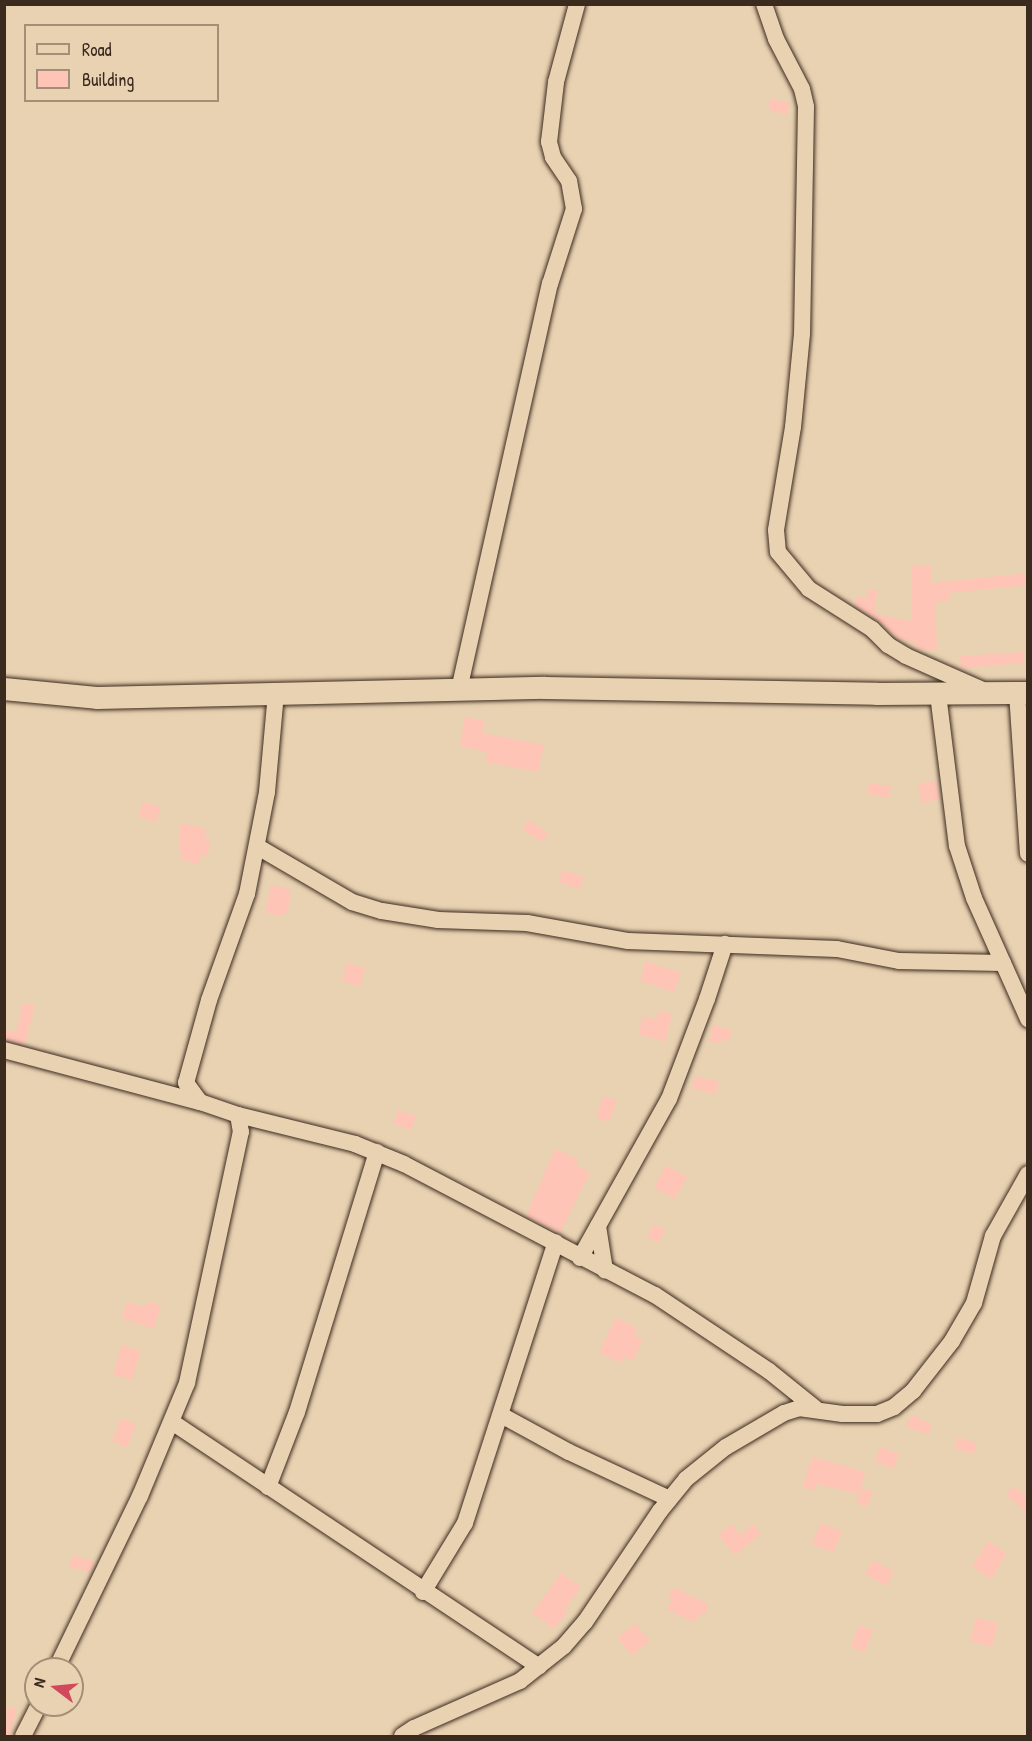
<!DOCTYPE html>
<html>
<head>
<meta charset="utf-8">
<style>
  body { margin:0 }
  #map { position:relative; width:1032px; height:1741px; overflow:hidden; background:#e9d2b2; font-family:"Patrick Hand",sans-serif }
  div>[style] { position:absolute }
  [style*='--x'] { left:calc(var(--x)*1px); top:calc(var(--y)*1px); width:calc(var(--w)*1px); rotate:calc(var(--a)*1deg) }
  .building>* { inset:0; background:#fec4b6 }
  .roads { filter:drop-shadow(0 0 2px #3b2a1e) drop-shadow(0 0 2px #3b2a1e) }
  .street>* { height:16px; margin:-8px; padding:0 8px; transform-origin:8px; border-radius:8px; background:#e9d2b2 }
  .secondary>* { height:22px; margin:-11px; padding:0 11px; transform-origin:11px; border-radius:11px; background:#e9d2b2 }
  span { translate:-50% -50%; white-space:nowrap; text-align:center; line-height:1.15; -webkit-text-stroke:5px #e9d2b2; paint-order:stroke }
  .frame { position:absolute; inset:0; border:6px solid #3b2a1e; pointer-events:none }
  .legend { position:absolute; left:24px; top:24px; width:195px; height:78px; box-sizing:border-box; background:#e9d2b2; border:2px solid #a38f77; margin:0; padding:8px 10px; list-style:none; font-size:18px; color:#3b2a1e }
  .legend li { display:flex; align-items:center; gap:12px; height:30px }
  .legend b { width:30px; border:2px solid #a38f77 }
  .north { position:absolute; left:24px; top:1657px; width:60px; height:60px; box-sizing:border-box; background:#e9d2b2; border:2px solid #a38f77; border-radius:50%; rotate:286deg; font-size:16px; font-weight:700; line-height:24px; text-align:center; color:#3b2a1e }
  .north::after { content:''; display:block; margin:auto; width:21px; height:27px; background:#d1495b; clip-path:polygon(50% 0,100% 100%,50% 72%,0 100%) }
</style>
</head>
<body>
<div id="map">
  <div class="building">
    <div style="clip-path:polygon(771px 98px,790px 103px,787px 115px,769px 110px)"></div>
    <div style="clip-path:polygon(912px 565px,932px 565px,932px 583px,1028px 573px,1028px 585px,949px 593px,949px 601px,935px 602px,937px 649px,919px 650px,916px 649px,916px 643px,895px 637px,878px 620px,855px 606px,856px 597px,867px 598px,868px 589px,877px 590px,875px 614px,912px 621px)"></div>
    <div style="clip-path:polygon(1023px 652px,1024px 663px,961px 668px,960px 656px)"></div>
    <div style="clip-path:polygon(465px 717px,485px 721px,483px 733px,544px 745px,538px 772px,485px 762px,487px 752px,460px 746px)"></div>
    <div style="clip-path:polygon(936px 780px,940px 799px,922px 803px,918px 784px)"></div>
    <div style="clip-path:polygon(869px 782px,891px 787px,889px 798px,867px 794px)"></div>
    <div style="clip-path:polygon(143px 802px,161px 807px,156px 822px,138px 816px)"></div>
    <div style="clip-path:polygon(528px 820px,548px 832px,543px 842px,522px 830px)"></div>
    <div style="clip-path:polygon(181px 823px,206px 829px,204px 838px,211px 840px,207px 856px,201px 855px,198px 864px,180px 859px,182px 850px,178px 849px,181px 837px,178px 837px)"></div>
    <div style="clip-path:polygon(563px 870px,584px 877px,580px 889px,559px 882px)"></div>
    <div style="clip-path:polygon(271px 885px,290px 889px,288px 914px,282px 913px,282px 916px,265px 913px)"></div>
    <div style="clip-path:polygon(645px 961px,681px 973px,674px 992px,641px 981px)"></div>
    <div style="clip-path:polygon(347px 963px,365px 968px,360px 986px,342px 981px)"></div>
    <div style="clip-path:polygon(23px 1003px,35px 1005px,25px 1045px,4px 1040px,6px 1030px,16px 1032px)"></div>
    <div style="clip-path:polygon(659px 1010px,672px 1014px,665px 1042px,638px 1034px,643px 1016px,657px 1020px)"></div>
    <div style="clip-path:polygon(713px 1025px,732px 1030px,729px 1041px,722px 1039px,721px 1043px,709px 1041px)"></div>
    <div style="clip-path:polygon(695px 1076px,719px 1082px,716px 1094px,692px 1088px)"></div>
    <div style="clip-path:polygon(603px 1096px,617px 1100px,609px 1122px,596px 1117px)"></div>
    <div style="clip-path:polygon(398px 1110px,416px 1116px,411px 1130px,393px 1124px)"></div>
    <div style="clip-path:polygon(555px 1149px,579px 1160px,577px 1166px,590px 1172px,560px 1233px,526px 1216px)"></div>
    <div style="clip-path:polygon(666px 1165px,687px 1177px,675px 1199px,654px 1187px)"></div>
    <div style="clip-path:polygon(654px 1224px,665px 1230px,658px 1243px,647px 1237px)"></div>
    <div style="clip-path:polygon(127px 1301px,145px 1308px,147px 1301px,161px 1306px,154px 1329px,122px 1318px)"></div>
    <div style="clip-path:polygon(616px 1317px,637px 1328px,634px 1336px,643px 1340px,633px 1361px,624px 1357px,621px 1363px,599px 1353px)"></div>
    <div style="clip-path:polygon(122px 1345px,141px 1351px,132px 1380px,113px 1375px)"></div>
    <div style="clip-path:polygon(911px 1415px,932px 1424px,928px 1435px,906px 1426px)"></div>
    <div style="clip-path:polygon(121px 1418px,136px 1424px,127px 1447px,112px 1441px)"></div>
    <div style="clip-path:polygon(957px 1437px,977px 1443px,974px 1454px,954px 1448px)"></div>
    <div style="clip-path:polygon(881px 1447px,899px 1454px,893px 1469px,874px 1461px)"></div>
    <div style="clip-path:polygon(812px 1457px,865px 1472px,859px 1494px,816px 1484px,814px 1491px,802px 1487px)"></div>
    <div style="clip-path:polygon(1014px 1486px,1028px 1499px,1028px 1514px,1006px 1495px)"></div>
    <div style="clip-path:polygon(862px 1488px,873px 1492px,867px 1507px,856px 1503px)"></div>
    <div style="clip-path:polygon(821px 1523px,842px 1531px,833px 1552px,812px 1544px)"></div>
    <div style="clip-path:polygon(731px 1524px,740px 1535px,753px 1524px,761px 1534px,735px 1555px,718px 1535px)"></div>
    <div style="clip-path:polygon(988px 1541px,1007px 1553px,991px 1579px,972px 1567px)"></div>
    <div style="clip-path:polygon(72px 1555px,94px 1561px,91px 1572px,69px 1567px)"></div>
    <div style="clip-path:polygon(873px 1560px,894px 1572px,886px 1586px,865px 1574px)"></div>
    <div style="clip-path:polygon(561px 1573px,581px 1587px,564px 1610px,567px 1613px,554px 1629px,532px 1613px)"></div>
    <div style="clip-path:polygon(674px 1587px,709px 1605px,704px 1615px,700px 1613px,695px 1623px,667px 1609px,672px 1600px,668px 1598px)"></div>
    <div style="clip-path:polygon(976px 1618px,998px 1623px,992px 1647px,970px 1641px)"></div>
    <div style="clip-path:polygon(635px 1623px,650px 1641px,632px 1656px,618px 1638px)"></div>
    <div style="clip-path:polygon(859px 1625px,873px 1630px,865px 1652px,851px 1647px)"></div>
    <div style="clip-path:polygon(7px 1706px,17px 1709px,9px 1737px,4px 1737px)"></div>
  </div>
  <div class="roads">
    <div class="street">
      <div style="--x:764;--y:4;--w:37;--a:71"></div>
      <div style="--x:776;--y:39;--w:56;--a:62.5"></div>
      <div style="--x:802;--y:89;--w:18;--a:77"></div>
      <div style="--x:806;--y:107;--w:227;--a:91"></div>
      <div style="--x:802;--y:334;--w:93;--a:95.5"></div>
      <div style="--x:793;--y:427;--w:104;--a:99.4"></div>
      <div style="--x:776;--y:530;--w:22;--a:85"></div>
      <div style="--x:778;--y:552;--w:48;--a:50"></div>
      <div style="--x:809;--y:589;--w:75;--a:32.4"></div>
      <div style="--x:872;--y:629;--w:23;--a:45"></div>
      <div style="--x:888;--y:645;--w:21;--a:31"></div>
      <div style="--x:906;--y:656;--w:86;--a:23.9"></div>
      <div style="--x:459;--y:690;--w:416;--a:-77.4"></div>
      <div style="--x:550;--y:284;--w:79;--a:-72.3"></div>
      <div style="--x:574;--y:209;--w:28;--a:-100"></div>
      <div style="--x:569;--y:181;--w:29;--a:-124"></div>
      <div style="--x:553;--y:157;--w:16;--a:-105"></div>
      <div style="--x:549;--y:142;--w:60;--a:-83.3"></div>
      <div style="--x:556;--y:82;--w:81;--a:-74.9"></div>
      <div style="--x:1017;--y:693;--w:161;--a:86.1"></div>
      <div style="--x:938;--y:694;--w:153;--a:82.9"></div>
      <div style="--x:957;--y:846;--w:55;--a:71.9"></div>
      <div style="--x:974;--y:898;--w:133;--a:65.9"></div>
      <div style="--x:258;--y:847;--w:109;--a:30.3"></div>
      <div style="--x:352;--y:902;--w:31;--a:17"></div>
      <div style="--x:382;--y:911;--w:57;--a:9.1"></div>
      <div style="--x:438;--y:920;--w:89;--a:1.9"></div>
      <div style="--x:527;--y:923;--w:103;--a:10.1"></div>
      <div style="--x:628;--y:941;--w:209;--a:2.2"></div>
      <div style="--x:837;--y:949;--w:63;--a:11"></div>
      <div style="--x:899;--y:961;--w:104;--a:1.1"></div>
      <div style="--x:4;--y:1050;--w:203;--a:14.9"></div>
      <div style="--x:238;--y:1115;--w:121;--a:13.9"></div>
      <div style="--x:355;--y:1144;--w:53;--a:22.2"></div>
      <div style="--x:404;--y:1164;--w:283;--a:27.6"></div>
      <div style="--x:655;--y:1295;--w:137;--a:33.7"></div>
      <div style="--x:769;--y:1371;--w:59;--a:38.8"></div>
      <div style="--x:598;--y:1226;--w:45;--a:81"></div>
      <div style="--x:580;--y:1258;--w:182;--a:-60.8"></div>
      <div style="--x:669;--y:1099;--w:107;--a:-69.2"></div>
      <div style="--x:707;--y:999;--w:58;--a:-71.9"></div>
      <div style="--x:501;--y:1415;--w:77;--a:28.6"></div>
      <div style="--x:569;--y:1452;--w:111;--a:25"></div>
      <div style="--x:172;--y:1422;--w:441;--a:33.7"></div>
      <div style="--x:268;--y:1487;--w:80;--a:-68.9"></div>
      <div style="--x:297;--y:1412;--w:272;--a:-72.9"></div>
      <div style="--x:423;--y:1592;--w:81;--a:-58.7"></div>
      <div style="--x:465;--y:1523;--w:295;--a:-72.1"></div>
      <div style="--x:56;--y:1669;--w:192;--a:-64.1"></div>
      <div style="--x:140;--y:1496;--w:122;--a:-67.4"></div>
      <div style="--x:187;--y:1383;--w:257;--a:-77.9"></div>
      <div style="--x:241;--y:1132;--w:17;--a:-100"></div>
      <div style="--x:238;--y:1115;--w:40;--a:-161.1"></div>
      <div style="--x:200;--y:1102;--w:24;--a:-126"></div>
      <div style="--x:186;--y:1083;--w:86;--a:-74.5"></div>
      <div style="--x:209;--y:1000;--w:113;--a:-70.3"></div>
      <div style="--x:247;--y:894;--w:104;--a:-78.9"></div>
      <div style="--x:267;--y:792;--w:99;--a:-84.8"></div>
      <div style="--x:23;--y:1736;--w:35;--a:-63"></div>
      <div style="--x:402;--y:1736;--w:14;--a:-34"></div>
      <div style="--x:414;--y:1728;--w:116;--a:-23.9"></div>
      <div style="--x:520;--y:1681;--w:56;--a:-38.5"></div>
      <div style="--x:564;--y:1646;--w:32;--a:-49"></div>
      <div style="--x:585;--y:1622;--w:134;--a:-56"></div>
      <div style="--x:660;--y:1511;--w:41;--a:-50.9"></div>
      <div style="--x:686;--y:1479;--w:51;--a:-38.7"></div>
      <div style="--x:726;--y:1447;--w:67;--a:-30.4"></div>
      <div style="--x:784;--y:1413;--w:16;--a:-18"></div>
      <div style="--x:799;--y:1408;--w:44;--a:7.8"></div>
      <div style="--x:843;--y:1414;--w:34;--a:0"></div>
      <div style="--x:877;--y:1414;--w:18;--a:-22"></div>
      <div style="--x:894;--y:1407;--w:25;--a:-40"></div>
      <div style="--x:913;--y:1391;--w:63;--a:-52"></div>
      <div style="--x:952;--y:1341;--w:44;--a:-59.9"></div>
      <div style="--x:974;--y:1303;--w:70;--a:-74.2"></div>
      <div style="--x:993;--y:1236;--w:71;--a:-60.6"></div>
    </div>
    <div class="secondary">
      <div style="--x:4;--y:689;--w:93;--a:5.5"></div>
      <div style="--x:97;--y:698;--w:448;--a:-1.3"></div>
      <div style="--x:545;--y:688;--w:332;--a:1"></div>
      <div style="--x:877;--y:694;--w:151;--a:-0.4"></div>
    </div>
  </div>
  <div class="frame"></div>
  <ul class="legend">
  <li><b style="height:8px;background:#e9d2b2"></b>Road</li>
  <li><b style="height:16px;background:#fec4b6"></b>Building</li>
  </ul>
  <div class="north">N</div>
</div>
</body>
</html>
